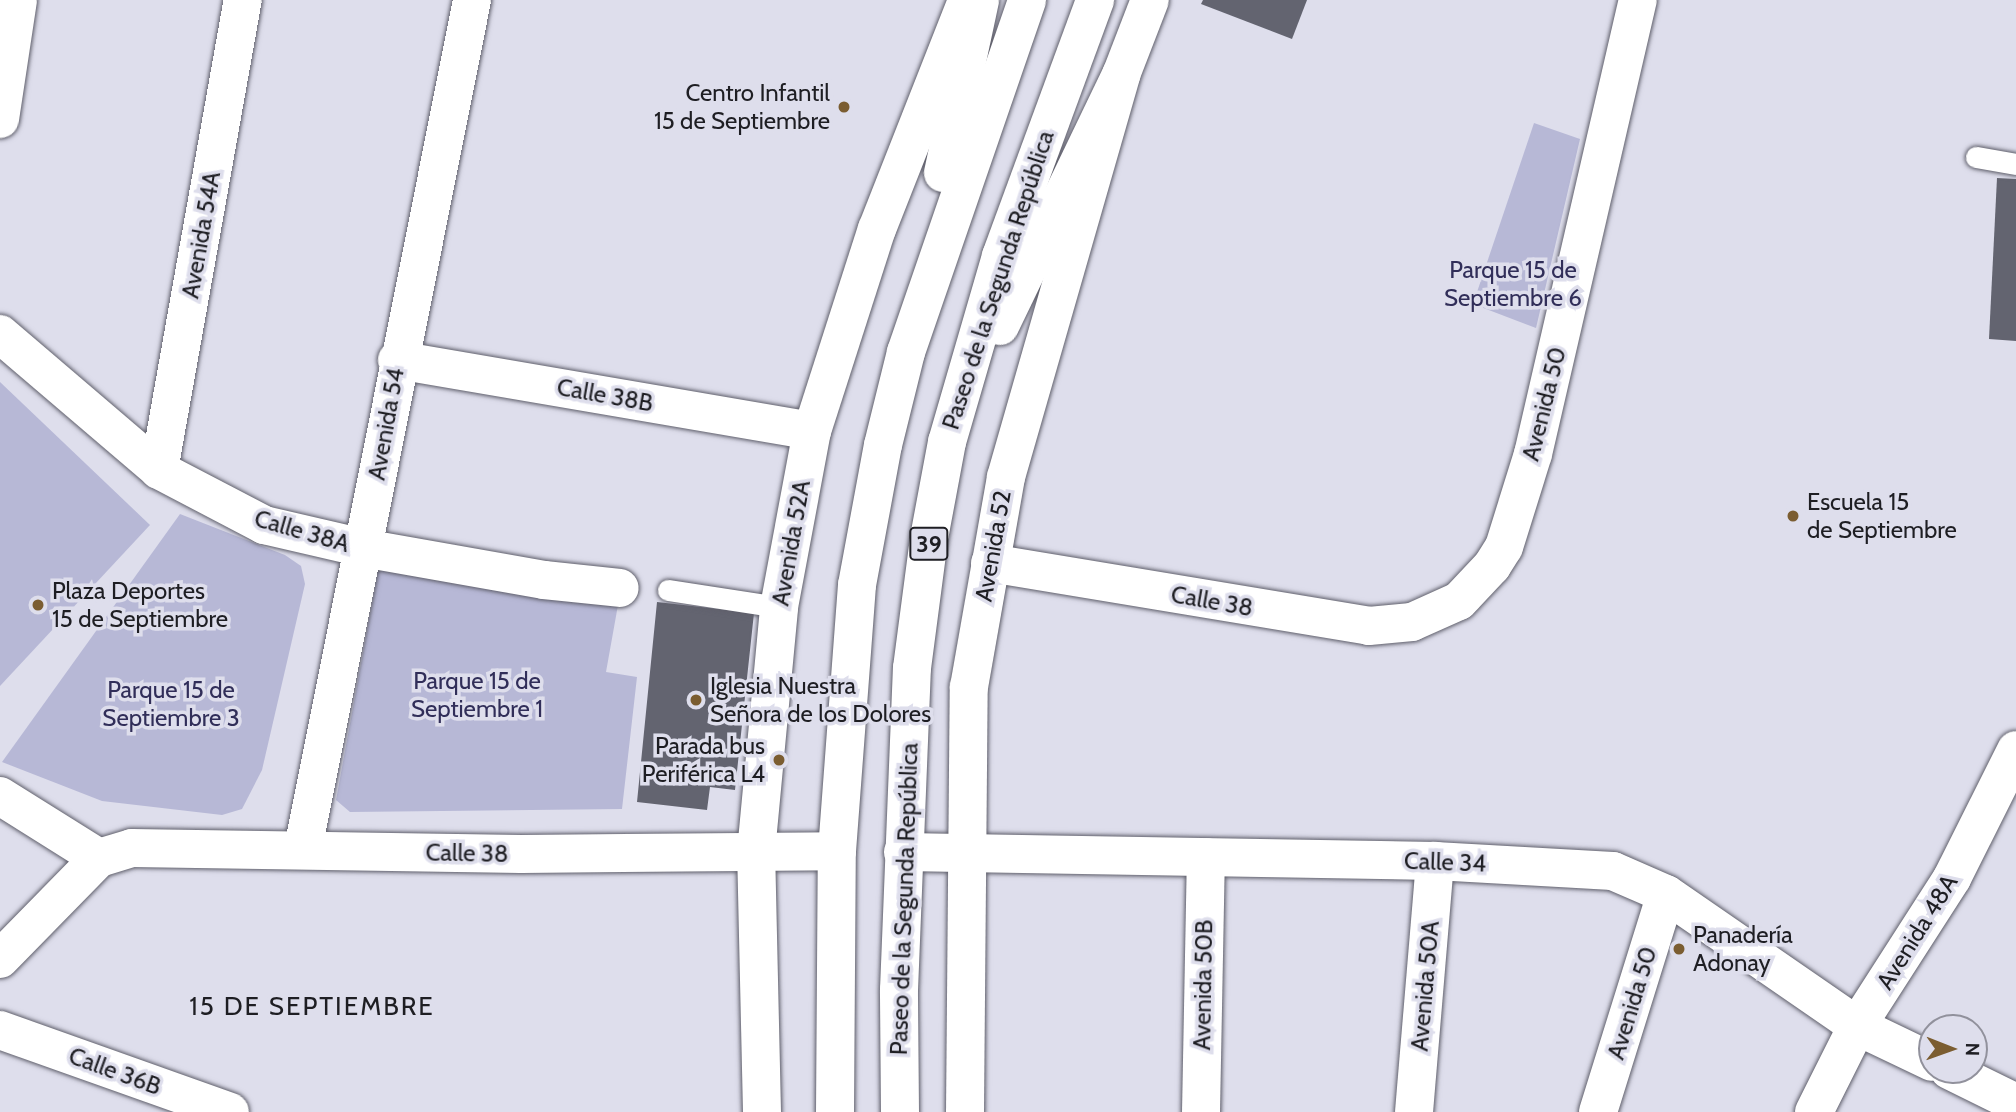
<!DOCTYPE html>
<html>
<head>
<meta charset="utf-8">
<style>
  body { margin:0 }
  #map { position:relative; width:2016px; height:1112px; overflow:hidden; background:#dedeec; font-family:Cabin,sans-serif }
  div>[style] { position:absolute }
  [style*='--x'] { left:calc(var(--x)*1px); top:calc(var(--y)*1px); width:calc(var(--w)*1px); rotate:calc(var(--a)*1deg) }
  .green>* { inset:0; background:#b7b8d6 }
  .building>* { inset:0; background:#636470 }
  .roads { filter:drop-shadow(0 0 2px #5f5f6b) drop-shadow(0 0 2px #5f5f6b) }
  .service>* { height:21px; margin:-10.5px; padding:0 10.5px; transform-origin:10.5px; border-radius:10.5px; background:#fff }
  .minor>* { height:38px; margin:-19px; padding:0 19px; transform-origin:19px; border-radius:19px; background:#fff }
  .tertiary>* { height:38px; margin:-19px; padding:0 19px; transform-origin:19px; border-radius:19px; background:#fff }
  .trunk>* { height:38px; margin:-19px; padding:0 19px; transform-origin:19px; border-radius:19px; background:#fff }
  .dots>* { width:19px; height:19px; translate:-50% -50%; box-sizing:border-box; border:4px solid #dedeec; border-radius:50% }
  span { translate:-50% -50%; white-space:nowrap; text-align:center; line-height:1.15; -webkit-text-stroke:7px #dedeec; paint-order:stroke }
  .shield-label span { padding:2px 5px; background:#dedeec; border:2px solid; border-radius:5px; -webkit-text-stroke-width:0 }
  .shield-label { font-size:23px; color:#1e1e23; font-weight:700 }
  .poi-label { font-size:24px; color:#1e1e23 }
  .right { translate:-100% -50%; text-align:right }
  .left { translate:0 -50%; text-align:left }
  .street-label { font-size:24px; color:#1e1e23 }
  .park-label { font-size:24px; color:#312e59 }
  .neighbourhood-label { font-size:26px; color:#1e1e23; letter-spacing:2px }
  .north { position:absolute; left:1918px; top:1014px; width:70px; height:70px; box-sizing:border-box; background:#dedeec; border:2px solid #91919c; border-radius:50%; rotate:91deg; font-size:19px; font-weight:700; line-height:28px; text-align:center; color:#1e1e23 }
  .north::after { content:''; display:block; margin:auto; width:24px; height:32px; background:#7b5d31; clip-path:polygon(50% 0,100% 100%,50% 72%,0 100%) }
</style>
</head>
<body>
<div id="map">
  <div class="green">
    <div style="clip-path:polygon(1534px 123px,1580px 139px,1536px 328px,1473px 304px)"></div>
    <div style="clip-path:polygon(0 382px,150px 525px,0 686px)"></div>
    <div style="clip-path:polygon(180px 514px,285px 555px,301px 566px,305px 584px,262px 770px,242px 809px,222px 815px,102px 801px,2px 762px)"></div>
    <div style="clip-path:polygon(380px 560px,618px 605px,606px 672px,637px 677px,622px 809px,350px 812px,336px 800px)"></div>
  </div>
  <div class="building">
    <div style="clip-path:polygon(1203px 0,1307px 0,1292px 39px,1201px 4px)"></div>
    <div style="clip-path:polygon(1997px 178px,2016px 179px,2016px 341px,1989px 339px)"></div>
    <div style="clip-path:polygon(657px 602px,754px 613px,735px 790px,710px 787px,707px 810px,637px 802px)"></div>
  </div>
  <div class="roads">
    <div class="service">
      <div style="--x:1976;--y:157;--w:41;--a:9.9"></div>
      <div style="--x:668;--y:590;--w:112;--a:8.7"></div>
    </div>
    <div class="minor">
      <div style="--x:0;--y:119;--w:120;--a:-81.4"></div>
      <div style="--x:0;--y:334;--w:209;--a:40.5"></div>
      <div style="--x:159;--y:470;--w:119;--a:27.6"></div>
      <div style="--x:264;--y:525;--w:102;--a:13.1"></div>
      <div style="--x:363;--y:548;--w:184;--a:10"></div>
      <div style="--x:544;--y:580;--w:76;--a:6"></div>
      <div style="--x:397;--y:360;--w:421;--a:9.7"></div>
      <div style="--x:159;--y:470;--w:477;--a:-79.9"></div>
      <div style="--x:990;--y:563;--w:384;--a:9.4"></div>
      <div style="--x:1369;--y:626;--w:43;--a:-5.3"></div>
      <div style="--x:1412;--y:622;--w:51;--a:-24.1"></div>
      <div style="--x:1459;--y:601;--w:48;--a:-46.7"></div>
      <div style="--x:1492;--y:566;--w:22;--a:-58"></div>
      <div style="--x:1504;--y:547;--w:97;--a:-72.7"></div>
      <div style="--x:1533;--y:454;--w:466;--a:-77"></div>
      <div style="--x:0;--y:796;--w:117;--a:32.1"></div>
      <div style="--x:303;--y:849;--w:866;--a:-78.74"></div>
      <div style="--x:903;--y:852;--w:532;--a:0.97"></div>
      <div style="--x:1435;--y:861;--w:178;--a:3.2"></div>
      <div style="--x:1613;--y:871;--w:58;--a:23.5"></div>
      <div style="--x:1666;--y:894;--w:232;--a:34.6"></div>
      <div style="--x:1857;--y:1026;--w:83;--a:25.6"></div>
      <div style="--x:0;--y:1030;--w:244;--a:19.6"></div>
      <div style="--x:1949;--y:1070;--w:75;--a:26.2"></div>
      <div style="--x:762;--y:1112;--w:260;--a:-91.3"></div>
      <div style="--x:756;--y:852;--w:246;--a:-84.6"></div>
      <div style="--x:779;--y:607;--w:179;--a:-79.4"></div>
      <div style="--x:812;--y:431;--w:212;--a:-72.2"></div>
      <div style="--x:877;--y:229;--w:246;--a:-68.5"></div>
      <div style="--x:965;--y:1112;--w:425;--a:-89.5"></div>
      <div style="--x:969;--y:687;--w:213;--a:-80"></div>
      <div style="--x:1006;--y:477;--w:418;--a:-74"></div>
      <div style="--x:1121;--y:75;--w:80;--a:-68.9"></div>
      <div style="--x:1201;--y:1112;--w:255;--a:-88.9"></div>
      <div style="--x:1414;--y:1112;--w:252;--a:-85.2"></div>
      <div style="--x:1598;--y:1112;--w:228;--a:-72.7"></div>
      <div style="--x:1814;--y:1112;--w:96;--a:-63.4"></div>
      <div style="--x:1857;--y:1026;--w:176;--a:-57.3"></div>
      <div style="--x:1952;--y:878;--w:143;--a:-63.4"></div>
    </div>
    <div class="tertiary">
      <div style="--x:0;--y:959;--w:141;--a:-45.6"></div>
      <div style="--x:99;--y:858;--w:34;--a:-17"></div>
      <div style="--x:132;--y:848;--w:389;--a:0.9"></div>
      <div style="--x:521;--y:854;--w:316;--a:-0.5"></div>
    </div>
    <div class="trunk">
      <div style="--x:943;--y:173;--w:177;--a:-77.9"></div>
      <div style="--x:1000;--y:326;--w:279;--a:-64.3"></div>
      <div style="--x:835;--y:1112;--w:261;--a:-89.6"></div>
      <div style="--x:837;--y:851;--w:267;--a:-85.7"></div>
      <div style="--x:857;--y:585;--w:142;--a:-79.5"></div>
      <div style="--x:883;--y:445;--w:96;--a:-76.1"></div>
      <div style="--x:906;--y:352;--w:372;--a:-71"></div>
      <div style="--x:900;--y:1112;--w:122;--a:-90.5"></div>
      <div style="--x:899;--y:990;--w:322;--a:-87.7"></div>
      <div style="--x:912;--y:668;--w:131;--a:-82.5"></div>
      <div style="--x:929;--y:538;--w:98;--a:-79.4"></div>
      <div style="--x:947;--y:442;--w:194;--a:-73.8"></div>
      <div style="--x:1001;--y:256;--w:273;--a:-69.8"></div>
    </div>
  </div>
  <div class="dots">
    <div style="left:844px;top:107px;background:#7b5d31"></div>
    <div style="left:1793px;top:516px;background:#7b5d31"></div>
    <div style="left:38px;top:605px;background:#7b5d31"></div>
    <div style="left:696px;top:700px;background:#7b5d31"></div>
    <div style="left:779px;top:760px;background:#7b5d31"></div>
    <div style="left:1679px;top:949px;background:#7b5d31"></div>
  </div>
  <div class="shield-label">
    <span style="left:929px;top:544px">39</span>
  </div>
  <div class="poi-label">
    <span class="right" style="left:830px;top:107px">Centro Infantil<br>15 de Septiembre</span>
    <span class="left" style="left:1807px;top:516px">Escuela 15<br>de Septiembre</span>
    <span class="left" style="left:52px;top:605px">Plaza Deportes<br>15 de Septiembre</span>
    <span class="left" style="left:710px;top:700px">Iglesia Nuestra<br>Señora de los Dolores</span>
    <span class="right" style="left:765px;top:760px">Parada bus<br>Periférica L4</span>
    <span class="left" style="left:1693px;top:949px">Panadería<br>Adonay</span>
  </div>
  <div class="street-label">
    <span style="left:201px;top:235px;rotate:-80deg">Avenida 54A</span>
    <span style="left:998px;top:280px;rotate:-72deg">Paseo de la Segunda República</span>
    <span style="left:605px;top:395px;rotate:10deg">Calle 38B</span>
    <span style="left:1544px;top:404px;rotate:-76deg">Avenida 50</span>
    <span style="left:386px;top:424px;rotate:-80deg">Avenida 54</span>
    <span style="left:302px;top:531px;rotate:16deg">Calle 38A</span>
    <span style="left:791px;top:543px;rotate:-80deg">Avenida 52A</span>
    <span style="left:993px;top:546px;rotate:-80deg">Avenida 52</span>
    <span style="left:1212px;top:601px;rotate:10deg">Calle 38</span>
    <span style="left:467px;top:853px;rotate:1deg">Calle 38</span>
    <span style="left:1445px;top:862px;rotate:2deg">Calle 34</span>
    <span style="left:904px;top:899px;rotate:-88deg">Paseo de la Segunda República</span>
    <span style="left:1917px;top:932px;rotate:-58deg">Avenida 48A</span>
    <span style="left:1203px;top:985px;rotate:-89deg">Avenida 50B</span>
    <span style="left:1425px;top:986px;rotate:-85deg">Avenida 50A</span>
    <span style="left:1632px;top:1003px;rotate:-73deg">Avenida 50</span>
    <span style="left:115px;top:1071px;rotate:20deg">Calle 36B</span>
  </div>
  <div class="park-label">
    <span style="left:1513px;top:284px">Parque 15 de<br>Septiembre 6</span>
    <span style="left:477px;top:695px">Parque 15 de<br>Septiembre 1</span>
    <span style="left:171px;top:704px">Parque 15 de<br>Septiembre 3</span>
  </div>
  <div class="neighbourhood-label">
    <span style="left:312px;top:1007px">15 DE SEPTIEMBRE</span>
  </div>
  <div class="north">N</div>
</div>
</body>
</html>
